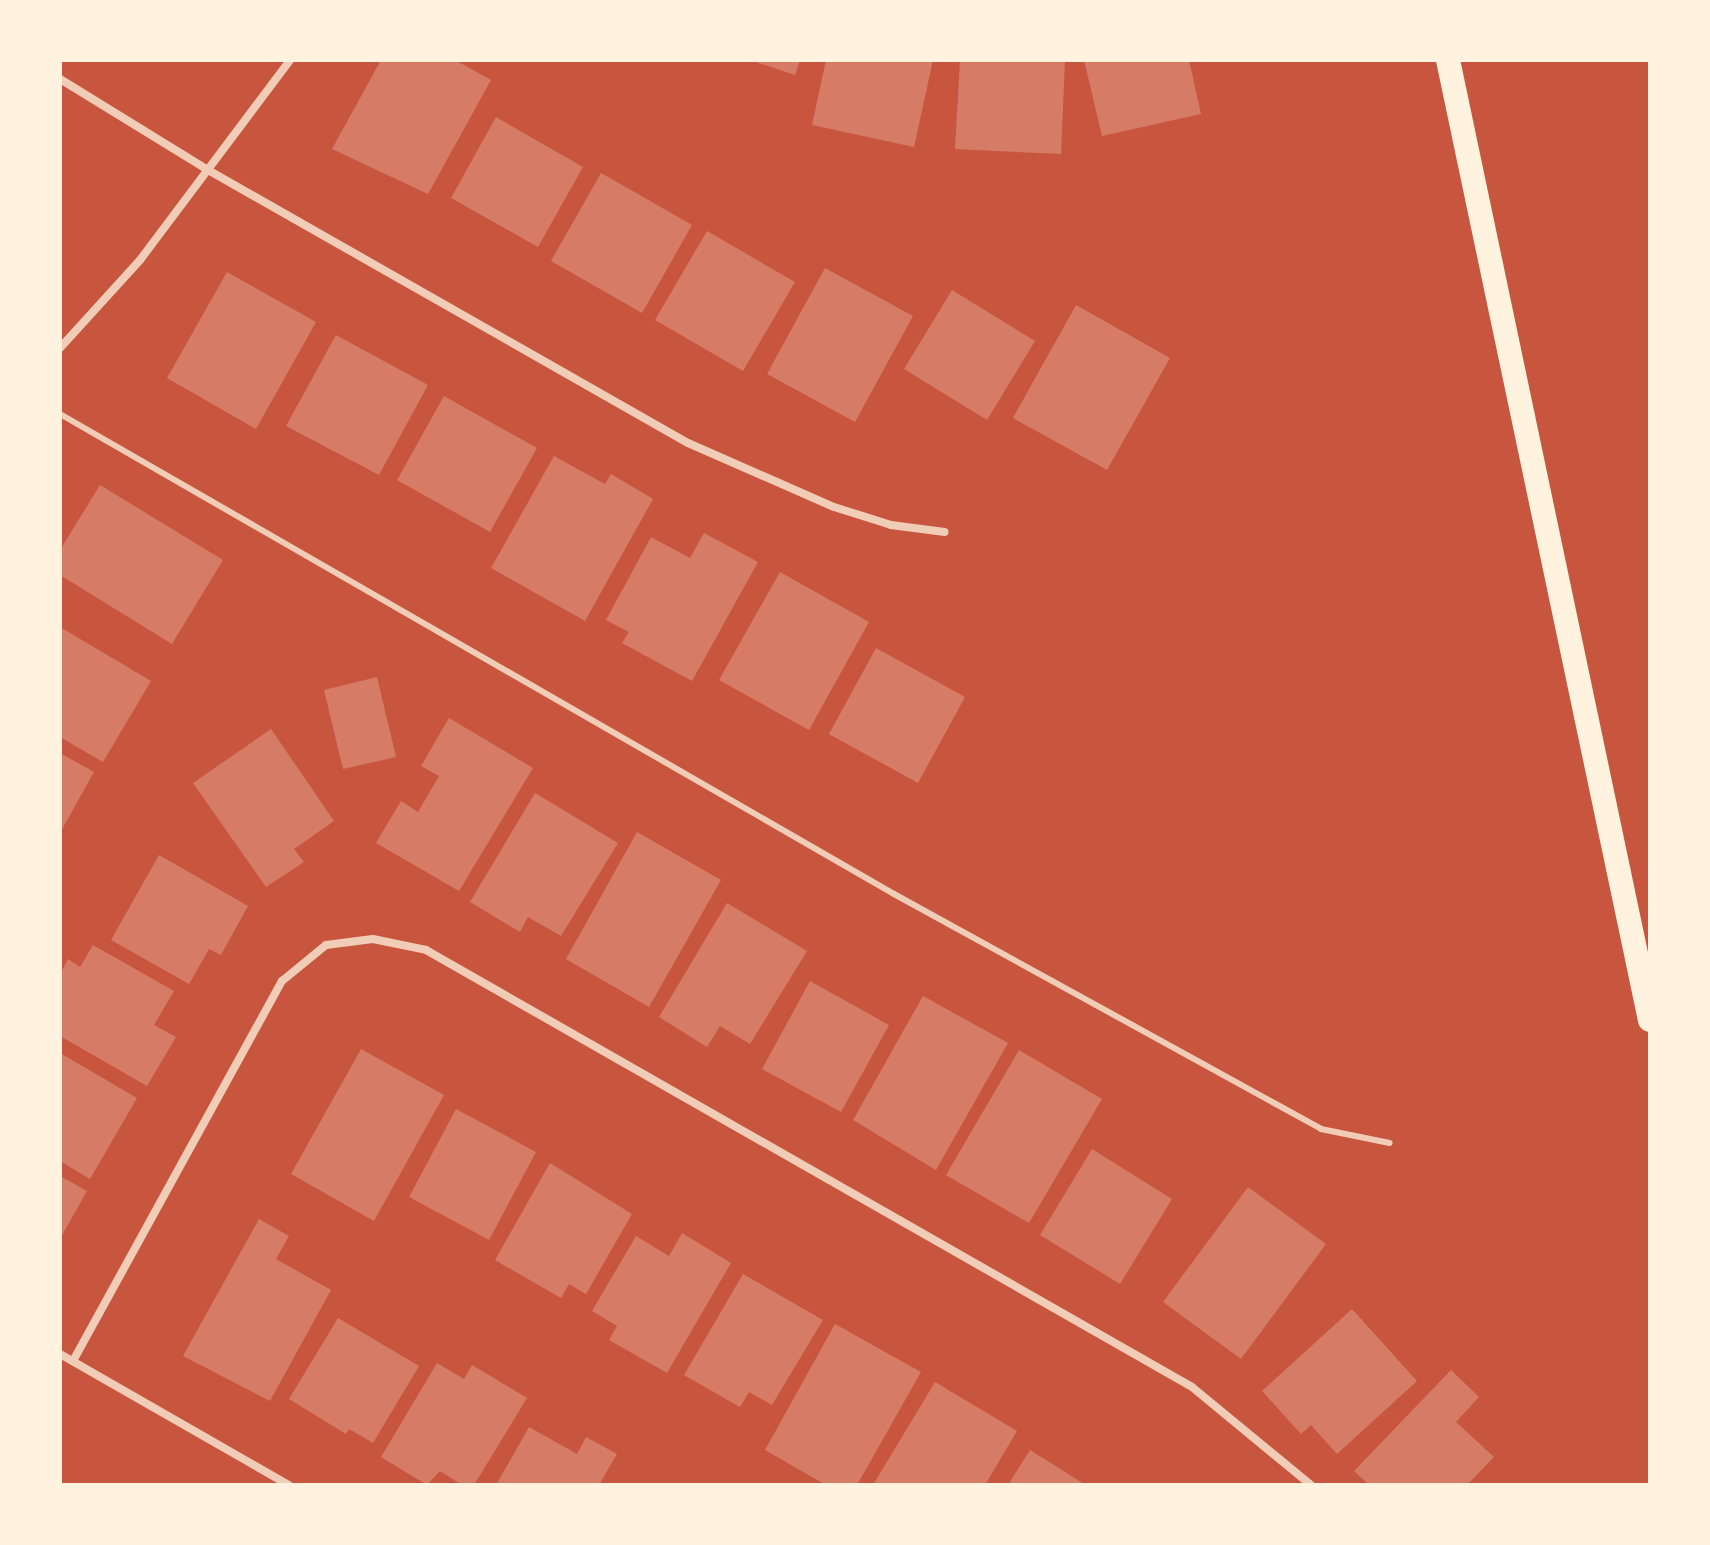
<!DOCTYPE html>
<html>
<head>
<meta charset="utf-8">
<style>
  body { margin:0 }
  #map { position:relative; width:1710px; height:1545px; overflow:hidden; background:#c8553d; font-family:"Alegreya Sans",sans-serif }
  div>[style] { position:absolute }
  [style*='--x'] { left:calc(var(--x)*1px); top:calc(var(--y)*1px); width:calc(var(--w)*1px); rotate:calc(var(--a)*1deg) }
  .building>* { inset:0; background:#d67c66 }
  .service>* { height:6px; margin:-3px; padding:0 3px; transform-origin:3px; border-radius:3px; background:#f1ccb7 }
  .minor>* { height:8px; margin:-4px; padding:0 4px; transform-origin:4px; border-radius:4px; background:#f1ccb7 }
  .motorway>* { height:24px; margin:-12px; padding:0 12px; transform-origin:12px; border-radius:12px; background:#fff3e0 }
  span { translate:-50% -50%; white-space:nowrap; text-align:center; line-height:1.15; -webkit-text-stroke:7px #fff3e0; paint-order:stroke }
  .frame { position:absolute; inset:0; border:62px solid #fff3e0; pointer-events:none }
</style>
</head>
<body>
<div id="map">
  <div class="building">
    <div style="clip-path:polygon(381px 60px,455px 60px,491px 80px,428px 194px,332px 149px)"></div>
    <div style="clip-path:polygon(750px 60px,800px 60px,795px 75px)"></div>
    <div style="clip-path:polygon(826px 60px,933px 60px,914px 147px,812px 125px)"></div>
    <div style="clip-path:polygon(960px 60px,1065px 60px,1061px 154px,955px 149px)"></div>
    <div style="clip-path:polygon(1084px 60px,1189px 60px,1201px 114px,1102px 136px)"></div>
    <div style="clip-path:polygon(496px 117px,583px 167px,538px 247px,451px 198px)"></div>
    <div style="clip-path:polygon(601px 173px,692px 225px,642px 313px,551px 261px)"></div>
    <div style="clip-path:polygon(707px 231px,795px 282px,743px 371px,655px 320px)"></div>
    <div style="clip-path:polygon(825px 268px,913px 316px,855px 422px,767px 374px)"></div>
    <div style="clip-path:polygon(227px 272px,316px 322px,256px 429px,167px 378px)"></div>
    <div style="clip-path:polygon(952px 290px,1035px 341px,987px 420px,904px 369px)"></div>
    <div style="clip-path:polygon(1076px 305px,1170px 358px,1107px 470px,1013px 418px)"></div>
    <div style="clip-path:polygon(336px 335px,428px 385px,379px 475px,286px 426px)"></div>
    <div style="clip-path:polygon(444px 396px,537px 448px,490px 532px,397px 480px)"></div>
    <div style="clip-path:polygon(554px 456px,605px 484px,611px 474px,653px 499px,585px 621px,491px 568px)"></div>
    <div style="clip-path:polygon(100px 485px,223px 560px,172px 644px,60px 575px,60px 550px)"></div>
    <div style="clip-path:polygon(704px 533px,758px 562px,692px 681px,622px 643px,629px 632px,606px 620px,651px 537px,690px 558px)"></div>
    <div style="clip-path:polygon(780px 572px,869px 622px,809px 730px,719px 680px)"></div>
    <div style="clip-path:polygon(60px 627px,151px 681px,103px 762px,60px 737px)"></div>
    <div style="clip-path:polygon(876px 648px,965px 697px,918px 783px,829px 734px)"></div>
    <div style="clip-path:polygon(377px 677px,396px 757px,343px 769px,324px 690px)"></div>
    <div style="clip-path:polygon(449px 718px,533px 768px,459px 891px,376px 843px,401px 801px,418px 812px,439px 776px,421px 766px)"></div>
    <div style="clip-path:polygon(271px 729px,334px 821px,294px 849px,304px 862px,266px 887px,193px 783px)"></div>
    <div style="clip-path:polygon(60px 753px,94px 772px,60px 833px)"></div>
    <div style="clip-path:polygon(535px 793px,618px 843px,561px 936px,528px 917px,520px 932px,470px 902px)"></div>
    <div style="clip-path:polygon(637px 832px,721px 880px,649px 1007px,566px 959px)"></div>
    <div style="clip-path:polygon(159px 855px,248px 906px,221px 955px,209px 949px,189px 984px,111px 940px)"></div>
    <div style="clip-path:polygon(727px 903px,807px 951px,750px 1044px,720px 1026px,707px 1047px,659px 1017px)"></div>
    <div style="clip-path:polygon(93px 945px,174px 991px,154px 1025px,176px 1037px,147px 1086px,60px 1036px,60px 974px,68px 959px,80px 967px)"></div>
    <div style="clip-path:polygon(810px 981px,889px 1025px,841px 1112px,762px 1069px)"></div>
    <div style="clip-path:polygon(923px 996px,1008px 1043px,936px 1170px,853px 1120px)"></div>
    <div style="clip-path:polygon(361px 1049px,444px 1095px,374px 1221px,291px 1174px)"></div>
    <div style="clip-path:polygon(1019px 1050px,1102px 1099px,1029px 1223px,946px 1175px)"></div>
    <div style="clip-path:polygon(60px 1053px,137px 1098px,90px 1179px,60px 1161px)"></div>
    <div style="clip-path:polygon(456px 1109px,536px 1152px,489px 1240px,409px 1197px)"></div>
    <div style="clip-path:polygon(1092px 1149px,1172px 1199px,1120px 1284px,1040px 1235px)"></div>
    <div style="clip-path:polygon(550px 1163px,632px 1214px,586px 1294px,569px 1284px,561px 1298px,495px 1260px)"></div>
    <div style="clip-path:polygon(60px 1176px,87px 1191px,60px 1239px)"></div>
    <div style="clip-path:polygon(1248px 1187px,1326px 1244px,1241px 1359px,1163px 1302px)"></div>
    <div style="clip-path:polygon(259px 1219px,289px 1236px,276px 1259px,331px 1290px,270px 1401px,183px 1356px)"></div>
    <div style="clip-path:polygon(682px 1233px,731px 1263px,667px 1373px,609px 1340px,617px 1326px,592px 1311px,636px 1236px,669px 1256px)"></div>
    <div style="clip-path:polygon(743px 1274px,823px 1320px,772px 1405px,749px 1392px,740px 1407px,684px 1375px)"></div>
    <div style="clip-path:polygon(1352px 1309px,1417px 1381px,1337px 1454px,1311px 1425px,1301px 1434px,1262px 1391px)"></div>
    <div style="clip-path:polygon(338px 1318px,419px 1366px,373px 1443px,349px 1429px,346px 1434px,289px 1399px)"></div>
    <div style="clip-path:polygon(835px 1324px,921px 1372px,857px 1485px,826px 1485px,765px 1450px)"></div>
    <div style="clip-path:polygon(437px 1363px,464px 1379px,472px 1365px,527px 1398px,474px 1485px,462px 1485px,440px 1471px,427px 1485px,381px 1457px)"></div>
    <div style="clip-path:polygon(1451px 1370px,1479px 1397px,1456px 1422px,1494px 1457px,1467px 1485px,1369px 1485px,1354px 1471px)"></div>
    <div style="clip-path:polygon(935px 1382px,1017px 1431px,985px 1485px,873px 1485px)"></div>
    <div style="clip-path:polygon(529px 1427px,577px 1454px,586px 1437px,617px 1454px,599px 1485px,496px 1485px)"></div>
    <div style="clip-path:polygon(1030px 1450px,1081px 1482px,1084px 1485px,1008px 1485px)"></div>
  </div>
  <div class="service">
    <div style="--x:60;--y:414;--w:962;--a:29.92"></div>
    <div style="--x:894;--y:894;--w:487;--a:28.8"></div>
    <div style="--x:1321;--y:1129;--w:70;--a:11.5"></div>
  </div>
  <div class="minor">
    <div style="--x:60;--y:79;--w:174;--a:31.6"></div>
    <div style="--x:208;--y:170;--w:552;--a:29.63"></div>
    <div style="--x:688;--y:443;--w:159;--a:23.7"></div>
    <div style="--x:834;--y:507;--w:60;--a:17.5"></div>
    <div style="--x:891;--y:525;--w:54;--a:7.4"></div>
    <div style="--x:60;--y:348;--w:119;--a:-47.7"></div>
    <div style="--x:140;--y:260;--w:250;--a:-53.1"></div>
    <div style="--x:60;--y:1354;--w:264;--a:29.8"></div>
    <div style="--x:73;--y:1361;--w:434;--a:-61.2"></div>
    <div style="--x:282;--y:981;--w:57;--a:-39.3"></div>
    <div style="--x:326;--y:945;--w:47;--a:-7.3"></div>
    <div style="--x:373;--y:939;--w:54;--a:11.7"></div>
    <div style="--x:426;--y:950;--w:882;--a:29.7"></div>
    <div style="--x:1192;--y:1387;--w:154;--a:39.5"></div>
  </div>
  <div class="motorway">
    <div style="--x:1448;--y:60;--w:981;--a:78.12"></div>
  </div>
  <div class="frame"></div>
</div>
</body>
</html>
